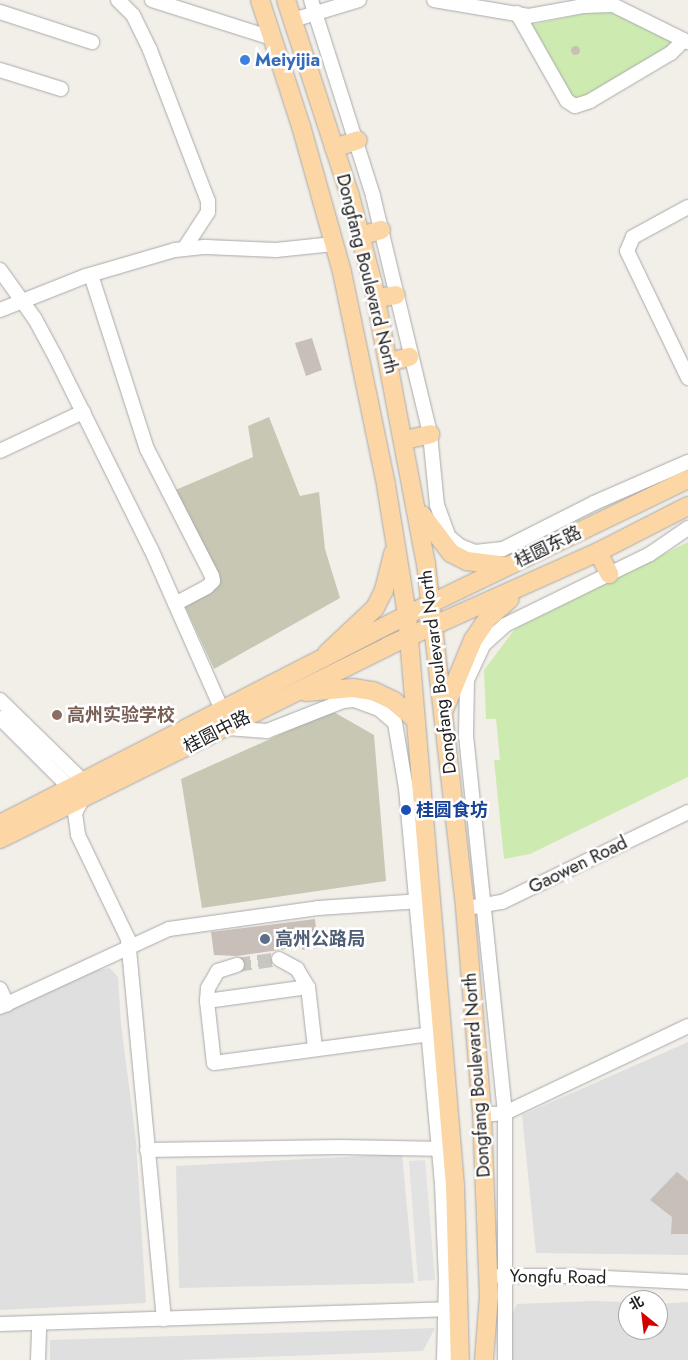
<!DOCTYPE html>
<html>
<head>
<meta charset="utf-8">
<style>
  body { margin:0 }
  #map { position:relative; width:688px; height:1360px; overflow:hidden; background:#f2efe9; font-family:Jost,"Noto Sans SC",sans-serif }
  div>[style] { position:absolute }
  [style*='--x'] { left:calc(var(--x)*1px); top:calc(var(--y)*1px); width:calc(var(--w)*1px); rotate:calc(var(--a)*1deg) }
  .residential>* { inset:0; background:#e0dfdf }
  .construction>* { inset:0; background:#c7c7b4 }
  .grass>* { inset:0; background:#cdebb0 }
  .parking>* { inset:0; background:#e2e2e2 }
  .building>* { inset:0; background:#c7bfb8 }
  .round { border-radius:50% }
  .minor-tunnel>* { height:14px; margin-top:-7px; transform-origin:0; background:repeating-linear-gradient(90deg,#c8c6c1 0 14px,transparent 0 21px) }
  .roads { filter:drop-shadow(0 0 1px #a9a9a9) drop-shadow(0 0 1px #a9a9a9) }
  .minor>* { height:14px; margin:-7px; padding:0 7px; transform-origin:7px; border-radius:7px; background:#fff }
  .major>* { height:18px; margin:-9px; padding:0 9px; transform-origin:9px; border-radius:9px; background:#fcd6a4 }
  .dots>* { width:14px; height:14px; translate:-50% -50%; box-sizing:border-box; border:2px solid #fff; border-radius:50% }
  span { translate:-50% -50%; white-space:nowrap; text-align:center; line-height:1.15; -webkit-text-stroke:5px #fff; paint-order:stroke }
  .shop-label { font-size:18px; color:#366cbe; font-weight:700 }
  .left { translate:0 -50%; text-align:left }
  .street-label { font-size:18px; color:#222 }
  .education-label { font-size:18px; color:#785e54; font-weight:700 }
  .transit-label { font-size:18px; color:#164399; font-weight:700 }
  .service-label { font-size:18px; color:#4e5e75; font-weight:700 }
  .north { position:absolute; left:618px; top:1290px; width:50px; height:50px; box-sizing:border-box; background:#fff; border:1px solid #a7a7a7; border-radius:50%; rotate:331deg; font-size:14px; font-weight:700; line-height:20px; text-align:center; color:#222 }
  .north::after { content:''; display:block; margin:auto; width:18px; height:22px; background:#d40000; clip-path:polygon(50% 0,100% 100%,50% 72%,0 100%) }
</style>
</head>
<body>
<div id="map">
  <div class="residential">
    <div style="clip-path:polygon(110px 968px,118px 977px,121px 1024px,136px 1141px,146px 1303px,0 1310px,0 1013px,86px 972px)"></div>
    <div style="clip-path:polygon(688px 1042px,688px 1255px,536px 1253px,522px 1115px)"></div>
    <div style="clip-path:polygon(402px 1154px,414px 1283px,179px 1288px,176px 1166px)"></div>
    <div style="clip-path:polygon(593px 1301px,628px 1302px,628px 1330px,658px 1330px,658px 1304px,688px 1302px,688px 1360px,509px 1360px,512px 1315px,517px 1304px)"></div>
    <div style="clip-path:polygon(435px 1328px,423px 1351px,178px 1360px,50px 1360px,50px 1340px)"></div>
  </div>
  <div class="construction">
    <div style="clip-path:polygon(269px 417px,300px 496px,319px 492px,325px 549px,340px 598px,214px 669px,184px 604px,218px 585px,173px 491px,253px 457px,248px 426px)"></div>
    <div style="clip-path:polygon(332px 711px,374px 735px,386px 881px,202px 908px,181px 779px)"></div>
  </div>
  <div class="grass">
    <div style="clip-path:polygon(601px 10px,616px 13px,675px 43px,583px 98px,577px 99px,571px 96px,530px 25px)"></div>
    <div style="clip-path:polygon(688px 542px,688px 777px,530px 854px,504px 859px,494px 760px,500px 760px,496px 719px,486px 719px,484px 670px,515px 629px)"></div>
  </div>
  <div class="parking">
    <div style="clip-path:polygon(425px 1160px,435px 1280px,418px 1281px,409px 1161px)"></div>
  </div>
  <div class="building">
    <div class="round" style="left:570.5px;top:45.5px;width:9px;height:9px"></div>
    <div style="clip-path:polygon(312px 338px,322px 370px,306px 376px,295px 343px)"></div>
    <div style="clip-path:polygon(315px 919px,318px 948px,303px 950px,301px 947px,237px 956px,214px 955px,211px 932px)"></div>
    <div style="clip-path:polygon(677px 1172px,688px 1181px,688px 1234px,671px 1234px,672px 1217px,650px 1200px)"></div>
  </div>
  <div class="minor-tunnel">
    <div style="--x:237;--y:965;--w:42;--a:-8.1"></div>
  </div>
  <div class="roads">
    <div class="minor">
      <div style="--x:118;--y:0;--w:21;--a:45"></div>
      <div style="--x:133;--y:15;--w:39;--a:64"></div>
      <div style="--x:150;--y:50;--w:162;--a:69"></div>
      <div style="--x:208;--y:201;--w:11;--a:90"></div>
      <div style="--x:208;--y:212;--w:44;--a:123"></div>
      <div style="--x:152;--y:0;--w:126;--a:17.6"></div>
      <div style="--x:311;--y:0;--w:206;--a:72.4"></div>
      <div style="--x:373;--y:196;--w:245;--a:76.5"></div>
      <div style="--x:430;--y:434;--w:71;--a:84.4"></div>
      <div style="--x:437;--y:505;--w:33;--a:70"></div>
      <div style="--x:448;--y:536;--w:16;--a:40"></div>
      <div style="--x:460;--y:546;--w:16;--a:22"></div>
      <div style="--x:475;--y:552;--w:28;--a:-6"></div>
      <div style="--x:503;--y:549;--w:102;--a:-26.8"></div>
      <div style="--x:594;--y:503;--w:103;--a:-23.6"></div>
      <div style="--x:434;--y:0;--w:96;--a:9.6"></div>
      <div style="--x:529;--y:16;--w:56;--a:-10.3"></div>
      <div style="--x:584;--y:6;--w:29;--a:-2"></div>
      <div style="--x:613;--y:5;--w:84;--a:26.3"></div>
      <div style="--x:0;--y:12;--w:97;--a:18.1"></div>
      <div style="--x:517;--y:13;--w:101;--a:60.4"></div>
      <div style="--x:567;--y:101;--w:9;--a:32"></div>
      <div style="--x:575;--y:106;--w:16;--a:-18"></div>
      <div style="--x:590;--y:101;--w:94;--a:-30.7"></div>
      <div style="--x:671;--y:53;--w:18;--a:-45"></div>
      <div style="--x:293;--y:20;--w:69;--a:-16.9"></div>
      <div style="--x:0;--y:70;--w:64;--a:17.3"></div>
      <div style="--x:688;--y:207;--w:63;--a:151.4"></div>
      <div style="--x:633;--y:237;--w:15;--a:113"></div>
      <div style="--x:627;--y:251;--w:141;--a:64.3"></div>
      <div style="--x:0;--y:270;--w:60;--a:54.5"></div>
      <div style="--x:35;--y:319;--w:44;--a:61.7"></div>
      <div style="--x:56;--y:358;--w:213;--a:63.6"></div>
      <div style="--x:151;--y:549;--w:176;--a:66.2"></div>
      <div style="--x:91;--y:275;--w:183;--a:72.2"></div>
      <div style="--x:147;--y:449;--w:143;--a:62.9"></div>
      <div style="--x:212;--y:576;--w:5;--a:79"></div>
      <div style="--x:213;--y:581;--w:8;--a:135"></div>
      <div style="--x:207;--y:587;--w:36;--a:152"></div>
      <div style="--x:0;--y:310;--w:92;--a:-21.6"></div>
      <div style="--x:86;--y:276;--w:93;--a:-16.3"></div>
      <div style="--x:175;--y:250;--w:31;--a:-6"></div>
      <div style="--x:206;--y:247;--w:70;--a:2.5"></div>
      <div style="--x:276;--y:250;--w:58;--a:-5.9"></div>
      <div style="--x:0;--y:451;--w:92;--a:-25.2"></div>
      <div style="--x:0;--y:700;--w:116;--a:44.3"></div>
      <div style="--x:83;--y:781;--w:17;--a:90"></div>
      <div style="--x:83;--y:798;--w:17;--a:118"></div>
      <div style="--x:75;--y:813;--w:22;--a:82"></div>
      <div style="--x:78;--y:835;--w:115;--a:64.3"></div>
      <div style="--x:128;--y:939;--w:382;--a:84.6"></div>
      <div style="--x:0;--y:718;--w:107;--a:45"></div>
      <div style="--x:227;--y:728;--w:40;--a:4.3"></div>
      <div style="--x:267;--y:731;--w:82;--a:-21.5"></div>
      <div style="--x:343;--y:701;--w:11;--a:-5"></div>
      <div style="--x:354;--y:700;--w:27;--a:20"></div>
      <div style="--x:379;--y:709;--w:21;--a:41"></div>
      <div style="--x:395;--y:723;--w:66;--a:80.4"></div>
      <div style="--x:406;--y:788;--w:398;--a:84.8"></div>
      <div style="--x:442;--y:1184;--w:95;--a:87.6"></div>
      <div style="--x:446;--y:1279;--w:81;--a:91.4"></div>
      <div style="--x:473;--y:907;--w:29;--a:-10"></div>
      <div style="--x:502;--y:902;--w:207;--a:-25.8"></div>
      <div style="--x:279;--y:959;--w:21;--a:29"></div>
      <div style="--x:297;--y:969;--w:21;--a:59"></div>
      <div style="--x:0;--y:989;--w:17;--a:65"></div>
      <div style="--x:207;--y:1001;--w:13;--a:-86"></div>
      <div style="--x:208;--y:988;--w:20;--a:-60"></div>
      <div style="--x:218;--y:971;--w:20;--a:-18"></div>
      <div style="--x:0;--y:1007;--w:186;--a:-24.8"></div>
      <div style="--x:169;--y:929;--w:150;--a:-8"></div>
      <div style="--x:318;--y:908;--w:104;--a:-3.9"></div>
      <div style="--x:315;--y:1048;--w:61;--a:-96.5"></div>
      <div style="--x:308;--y:987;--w:102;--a:172.1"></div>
      <div style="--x:207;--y:1001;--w:62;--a:83.6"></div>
      <div style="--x:214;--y:1063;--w:226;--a:-7.6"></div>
      <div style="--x:482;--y:1115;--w:23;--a:-5"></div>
      <div style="--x:505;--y:1113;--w:203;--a:-25.4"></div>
      <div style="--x:147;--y:1150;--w:193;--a:-0.9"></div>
      <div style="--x:340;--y:1147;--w:106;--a:1.1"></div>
      <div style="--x:499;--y:1276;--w:67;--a:0"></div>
      <div style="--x:566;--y:1276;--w:122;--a:2.8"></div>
      <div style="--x:0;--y:1324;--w:454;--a:-1.9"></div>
      <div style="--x:38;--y:1360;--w:36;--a:-88"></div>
      <div style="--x:505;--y:1360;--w:247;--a:-90"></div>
      <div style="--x:505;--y:1113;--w:379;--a:-95.9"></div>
      <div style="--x:466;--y:736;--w:56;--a:-89"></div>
      <div style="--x:467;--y:680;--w:38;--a:-65"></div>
      <div style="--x:483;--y:645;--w:30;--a:-42"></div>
      <div style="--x:505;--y:625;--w:161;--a:-26.1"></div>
      <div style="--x:650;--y:554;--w:46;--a:-34.4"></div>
    </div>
    <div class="major">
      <div style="--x:260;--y:0;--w:133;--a:72"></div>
      <div style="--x:301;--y:126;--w:152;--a:74.3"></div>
      <div style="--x:342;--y:272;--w:217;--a:78.3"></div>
      <div style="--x:386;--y:485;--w:132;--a:80.8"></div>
      <div style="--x:407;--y:615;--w:572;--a:85.19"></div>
      <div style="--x:455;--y:1185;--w:175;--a:88.4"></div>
      <div style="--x:286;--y:0;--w:206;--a:71.9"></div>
      <div style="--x:350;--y:196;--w:91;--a:75.4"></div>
      <div style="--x:373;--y:284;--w:285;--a:79.3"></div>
      <div style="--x:426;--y:564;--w:345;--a:83.5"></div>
      <div style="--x:465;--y:907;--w:209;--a:85.3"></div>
      <div style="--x:482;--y:1115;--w:180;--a:87.8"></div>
      <div style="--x:489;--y:1295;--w:65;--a:94.4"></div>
      <div style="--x:334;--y:148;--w:25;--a:-18"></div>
      <div style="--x:361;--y:236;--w:21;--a:-17"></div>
      <div style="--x:377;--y:298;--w:19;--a:-9"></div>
      <div style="--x:390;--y:362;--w:20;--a:-15"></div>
      <div style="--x:405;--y:440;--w:26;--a:-13"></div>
      <div style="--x:422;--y:515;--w:48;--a:52.7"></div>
      <div style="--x:451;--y:553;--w:18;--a:27"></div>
      <div style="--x:467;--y:561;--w:40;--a:7.1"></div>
      <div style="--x:598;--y:552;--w:25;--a:63"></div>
      <div style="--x:327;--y:653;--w:66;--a:-43.2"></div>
      <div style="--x:375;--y:608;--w:20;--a:-63"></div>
      <div style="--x:384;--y:590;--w:38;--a:-76"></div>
      <div style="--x:306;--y:692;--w:47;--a:-4.9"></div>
      <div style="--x:353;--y:688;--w:20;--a:9"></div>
      <div style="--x:373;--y:691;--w:23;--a:25"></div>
      <div style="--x:394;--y:701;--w:28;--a:41"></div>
      <div style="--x:444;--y:710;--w:76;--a:-67.5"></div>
      <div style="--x:473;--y:640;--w:25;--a:-56"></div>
      <div style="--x:487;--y:619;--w:30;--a:-41"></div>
      <div style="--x:0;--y:824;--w:458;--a:-27.2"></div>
      <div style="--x:407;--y:615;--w:312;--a:-25.8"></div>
      <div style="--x:0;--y:839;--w:433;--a:-26.4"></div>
      <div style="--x:388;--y:646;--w:230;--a:-24.1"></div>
      <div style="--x:598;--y:552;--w:101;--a:-27.1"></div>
    </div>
  </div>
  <div class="dots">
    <div style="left:245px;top:60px;background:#3f7fe0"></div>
    <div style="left:57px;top:715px;background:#8d6e63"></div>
    <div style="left:406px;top:810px;background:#1a4fb4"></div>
    <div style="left:265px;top:939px;background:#5c6f8a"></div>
  </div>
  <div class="shop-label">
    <span class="left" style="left:255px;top:60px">Meiyijia</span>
  </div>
  <div class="street-label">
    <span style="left:367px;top:274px;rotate:76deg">Dongfang Boulevard North</span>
    <span style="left:548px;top:547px;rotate:-26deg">桂圆东路</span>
    <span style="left:438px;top:672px;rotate:-97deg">Dongfang Boulevard North</span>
    <span style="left:217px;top:732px;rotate:-27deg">桂圆中路</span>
    <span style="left:578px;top:865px;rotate:-26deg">Gaowen Road</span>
    <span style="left:477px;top:1075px;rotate:-94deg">Dongfang Boulevard North</span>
    <span style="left:558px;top:1277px;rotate:1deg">Yongfu Road</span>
  </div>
  <div class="education-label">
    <span class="left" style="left:67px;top:715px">高州实验学校</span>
  </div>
  <div class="transit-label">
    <span class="left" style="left:416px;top:810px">桂圆食坊</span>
  </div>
  <div class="service-label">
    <span class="left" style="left:275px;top:939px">高州公路局</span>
  </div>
  <div class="north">北</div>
</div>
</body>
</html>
